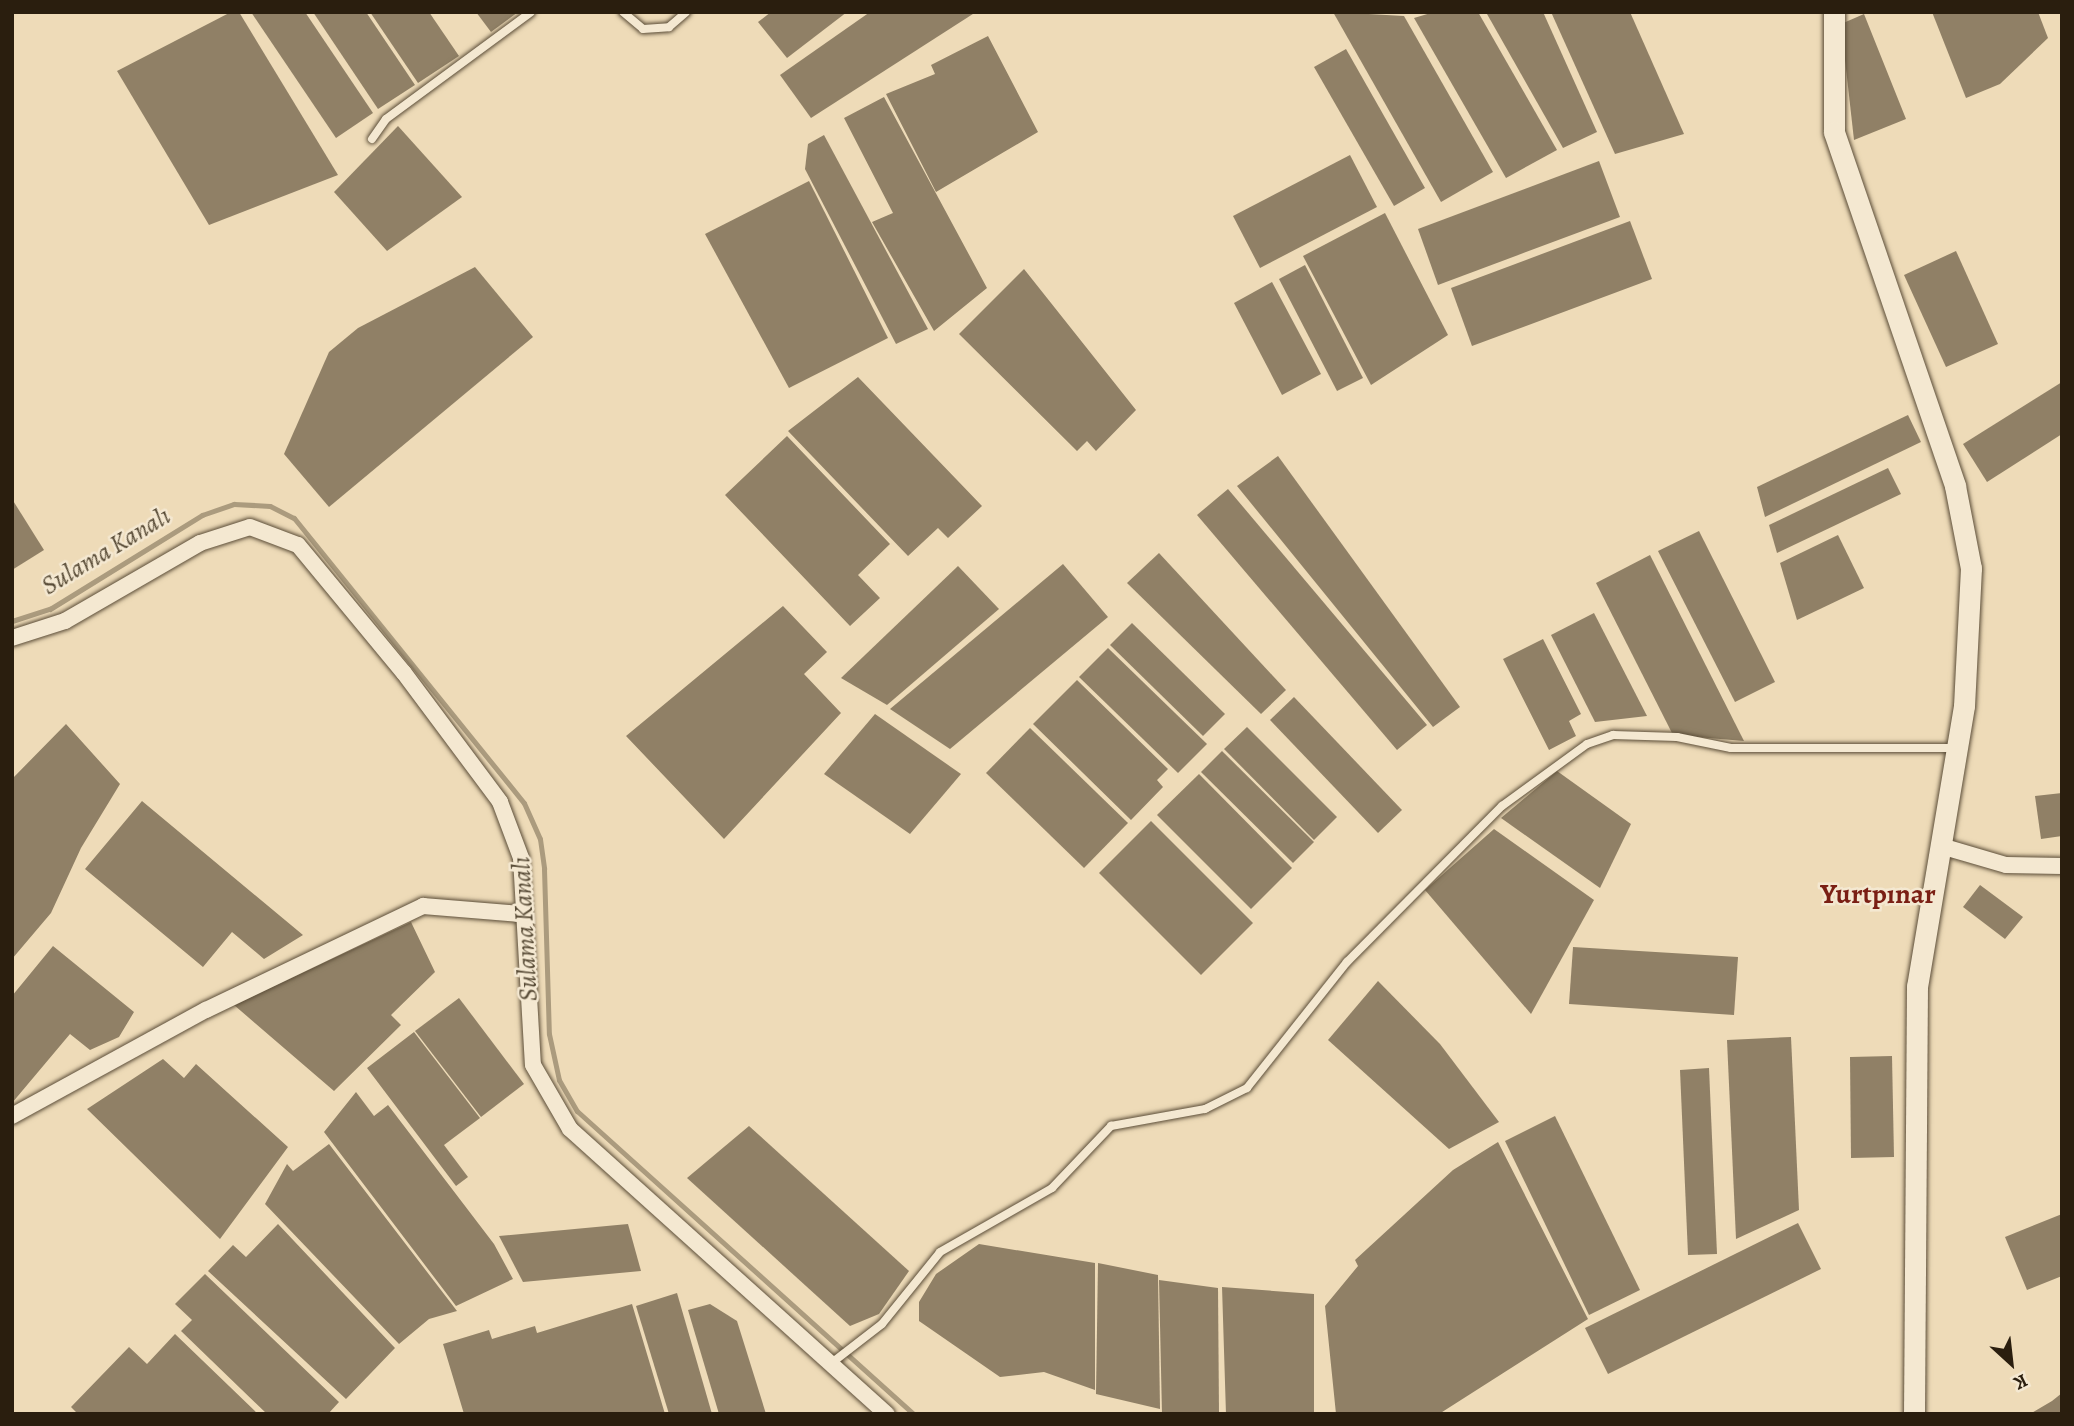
<!DOCTYPE html>
<html>
<head>
<meta charset="utf-8">
<style>
  body { margin:0 }
  #map { position:relative; width:2074px; height:1426px; overflow:hidden; background:#eedbb8; font-family:Alegreya,serif }
  div>[style] { position:absolute }
  [style*='--x'] { left:calc(var(--x)*1px); top:calc(var(--y)*1px); width:calc(var(--w)*1px); rotate:calc(var(--a)*1deg) }
  .stream>* { height:5px; margin:-2.5px; padding:0 2.5px; transform-origin:2.5px; border-radius:2.5px; background:#ab9b7e }
  .building>* { inset:0; background:#908066 }
  .roads { filter:drop-shadow(0 0 2px #5b4d38) drop-shadow(0 0 2px #5b4d38) }
  .lane>* { height:8px; margin:-4px; padding:0 4px; transform-origin:4px; border-radius:4px; background:#f4e8d1 }
  .street>* { height:16px; margin:-8px; padding:0 8px; transform-origin:8px; border-radius:8px; background:#f4e8d1 }
  .secondary>* { height:21px; margin:-10.5px; padding:0 10.5px; transform-origin:10.5px; border-radius:10.5px; background:#f4e8d1 }
  span { translate:-50% -50%; white-space:nowrap; text-align:center; line-height:1.15; -webkit-text-stroke:5px #f4e8d1; paint-order:stroke }
  .water-label { font-size:26px; color:#574a35; font-style:italic }
  .quarter-label { font-size:28px; color:#7a1f14; font-weight:700 }
  .frame { position:absolute; inset:0; border:14px solid #2a1e0e; pointer-events:none }
  .north { position:absolute; left:1976px; top:1328px; width:70px; height:70px; -webkit-text-stroke:5px #f4e8d1; paint-order:stroke; rotate:153deg; font-size:19px; font-weight:700; line-height:28px; text-align:center; color:#2a1e0e }
  .north::after { content:''; display:block; margin:auto; width:24px; height:32px; background:#2a1e0e; clip-path:polygon(50% 0,100% 100%,50% 72%,0 100%) }
</style>
</head>
<body>
<div id="map">
  <div class="stream">
    <div style="--x:12;--y:621;--w:40;--a:-18"></div>
    <div style="--x:50;--y:609;--w:179;--a:-31.7"></div>
    <div style="--x:202;--y:515;--w:34;--a:-19"></div>
    <div style="--x:234;--y:504;--w:36;--a:3"></div>
    <div style="--x:270;--y:506;--w:27;--a:27"></div>
    <div style="--x:294;--y:518;--w:366;--a:51.1"></div>
    <div style="--x:524;--y:803;--w:39;--a:66"></div>
    <div style="--x:540;--y:839;--w:30;--a:82"></div>
    <div style="--x:544;--y:869;--w:165;--a:88.3"></div>
    <div style="--x:549;--y:1034;--w:47;--a:77.7"></div>
    <div style="--x:559;--y:1080;--w:36;--a:60"></div>
    <div style="--x:577;--y:1111;--w:453;--a:42"></div>
  </div>
  <div class="building">
    <div style="clip-path:polygon(231px 12px,239px 12px,338px 175px,209px 225px,117px 71px)"></div>
    <div style="clip-path:polygon(251px 12px,305px 12px,373px 113px,336px 138px)"></div>
    <div style="clip-path:polygon(313px 12px,366px 12px,415px 85px,378px 109px)"></div>
    <div style="clip-path:polygon(370px 12px,429px 12px,459px 56px,418px 83px)"></div>
    <div style="clip-path:polygon(476px 12px,518px 12px,491px 32px)"></div>
    <div style="clip-path:polygon(771px 12px,847px 12px,787px 58px,758px 22px)"></div>
    <div style="clip-path:polygon(870px 12px,976px 12px,811px 118px,780px 75px)"></div>
    <div style="clip-path:polygon(1333px 12px,1404px 16px,1493px 172px,1441px 202px)"></div>
    <div style="clip-path:polygon(1434px 12px,1478px 12px,1557px 150px,1506px 178px,1414px 18px)"></div>
    <div style="clip-path:polygon(1491px 12px,1543px 12px,1597px 132px,1563px 148px,1487px 14px)"></div>
    <div style="clip-path:polygon(1551px 12px,1630px 12px,1684px 134px,1615px 154px)"></div>
    <div style="clip-path:polygon(1932px 12px,2038px 12px,2048px 38px,2000px 84px,1966px 98px)"></div>
    <div style="clip-path:polygon(1864px 14px,1906px 119px,1854px 140px,1841px 24px)"></div>
    <div style="clip-path:polygon(988px 36px,1038px 132px,936px 192px,886px 94px,935px 74px,931px 65px)"></div>
    <div style="clip-path:polygon(1346px 49px,1425px 188px,1394px 206px,1314px 67px)"></div>
    <div style="clip-path:polygon(884px 97px,987px 288px,934px 331px,872px 222px,893px 213px,844px 118px)"></div>
    <div style="clip-path:polygon(398px 126px,462px 197px,387px 251px,334px 192px)"></div>
    <div style="clip-path:polygon(824px 135px,928px 329px,896px 344px,805px 169px,808px 144px)"></div>
    <div style="clip-path:polygon(1350px 155px,1377px 207px,1260px 268px,1233px 216px)"></div>
    <div style="clip-path:polygon(1599px 161px,1620px 217px,1438px 285px,1418px 229px)"></div>
    <div style="clip-path:polygon(809px 181px,888px 338px,789px 388px,705px 234px)"></div>
    <div style="clip-path:polygon(1385px 213px,1448px 335px,1371px 385px,1303px 256px)"></div>
    <div style="clip-path:polygon(1630px 221px,1652px 279px,1472px 346px,1451px 288px)"></div>
    <div style="clip-path:polygon(1956px 251px,1998px 344px,1946px 367px,1904px 275px)"></div>
    <div style="clip-path:polygon(1305px 265px,1363px 378px,1337px 391px,1279px 279px)"></div>
    <div style="clip-path:polygon(475px 267px,533px 337px,329px 507px,284px 454px,329px 352px,358px 328px)"></div>
    <div style="clip-path:polygon(1024px 269px,1136px 410px,1096px 451px,1087px 441px,1077px 451px,959px 334px)"></div>
    <div style="clip-path:polygon(1272px 282px,1321px 374px,1282px 395px,1234px 303px)"></div>
    <div style="clip-path:polygon(858px 377px,982px 506px,948px 538px,938px 528px,908px 556px,788px 431px)"></div>
    <div style="clip-path:polygon(2062px 382px,2062px 434px,1987px 482px,1963px 444px)"></div>
    <div style="clip-path:polygon(1908px 415px,1921px 442px,1765px 517px,1757px 487px)"></div>
    <div style="clip-path:polygon(787px 436px,890px 544px,858px 575px,880px 598px,850px 626px,725px 495px)"></div>
    <div style="clip-path:polygon(1278px 456px,1460px 707px,1433px 727px,1237px 486px)"></div>
    <div style="clip-path:polygon(1888px 468px,1901px 494px,1777px 553px,1769px 525px)"></div>
    <div style="clip-path:polygon(1228px 489px,1427px 725px,1397px 750px,1197px 515px)"></div>
    <div style="clip-path:polygon(12px 499px,44px 550px,12px 570px)"></div>
    <div style="clip-path:polygon(1699px 531px,1775px 682px,1735px 702px,1658px 551px)"></div>
    <div style="clip-path:polygon(1838px 535px,1864px 588px,1797px 620px,1780px 563px)"></div>
    <div style="clip-path:polygon(1159px 553px,1286px 690px,1261px 714px,1127px 583px)"></div>
    <div style="clip-path:polygon(1650px 555px,1744px 741px,1673px 735px,1596px 583px)"></div>
    <div style="clip-path:polygon(1063px 564px,1108px 617px,950px 749px,890px 709px)"></div>
    <div style="clip-path:polygon(958px 566px,999px 609px,887px 705px,841px 678px)"></div>
    <div style="clip-path:polygon(783px 606px,827px 652px,804px 674px,841px 713px,724px 839px,626px 736px)"></div>
    <div style="clip-path:polygon(1594px 613px,1647px 716px,1595px 722px,1551px 635px)"></div>
    <div style="clip-path:polygon(1132px 623px,1225px 714px,1203px 736px,1110px 645px)"></div>
    <div style="clip-path:polygon(1543px 639px,1581px 714px,1569px 721px,1576px 736px,1549px 750px,1503px 659px)"></div>
    <div style="clip-path:polygon(1108px 648px,1207px 744px,1178px 773px,1079px 677px)"></div>
    <div style="clip-path:polygon(1077px 680px,1168px 769px,1157px 780px,1163px 787px,1131px 820px,1033px 724px)"></div>
    <div style="clip-path:polygon(1294px 697px,1402px 810px,1378px 833px,1270px 720px)"></div>
    <div style="clip-path:polygon(875px 714px,961px 774px,910px 834px,824px 774px)"></div>
    <div style="clip-path:polygon(66px 724px,120px 784px,81px 848px,51px 913px,12px 959px,12px 779px)"></div>
    <div style="clip-path:polygon(1247px 727px,1337px 817px,1314px 840px,1224px 749px)"></div>
    <div style="clip-path:polygon(1030px 728px,1128px 823px,1084px 868px,986px 773px)"></div>
    <div style="clip-path:polygon(1222px 751px,1314px 842px,1293px 863px,1201px 772px)"></div>
    <div style="clip-path:polygon(1557px 771px,1631px 824px,1600px 888px,1501px 818px)"></div>
    <div style="clip-path:polygon(1199px 774px,1292px 868px,1251px 909px,1157px 815px)"></div>
    <div style="clip-path:polygon(2062px 793px,2062px 836px,2041px 839px,2035px 796px)"></div>
    <div style="clip-path:polygon(142px 801px,303px 935px,264px 959px,232px 932px,203px 967px,85px 869px)"></div>
    <div style="clip-path:polygon(1151px 821px,1253px 923px,1201px 975px,1099px 873px)"></div>
    <div style="clip-path:polygon(1494px 829px,1594px 900px,1531px 1014px,1425px 890px)"></div>
    <div style="clip-path:polygon(1980px 885px,2023px 917px,2005px 939px,1963px 907px)"></div>
    <div style="clip-path:polygon(411px 922px,435px 972px,391px 1015px,401px 1025px,334px 1091px,234px 1005px)"></div>
    <div style="clip-path:polygon(53px 946px,134px 1012px,119px 1037px,90px 1050px,70px 1034px,12px 1103px,12px 996px)"></div>
    <div style="clip-path:polygon(1573px 947px,1738px 957px,1734px 1015px,1569px 1004px)"></div>
    <div style="clip-path:polygon(1378px 981px,1440px 1044px,1499px 1122px,1449px 1149px,1328px 1040px)"></div>
    <div style="clip-path:polygon(459px 998px,524px 1084px,481px 1117px,415px 1031px)"></div>
    <div style="clip-path:polygon(414px 1032px,480px 1118px,444px 1145px,468px 1177px,456px 1186px,367px 1068px)"></div>
    <div style="clip-path:polygon(1791px 1037px,1799px 1210px,1736px 1239px,1727px 1040px)"></div>
    <div style="clip-path:polygon(1892px 1056px,1894px 1157px,1851px 1158px,1850px 1057px)"></div>
    <div style="clip-path:polygon(163px 1059px,184px 1078px,196px 1064px,288px 1147px,220px 1239px,87px 1109px)"></div>
    <div style="clip-path:polygon(1709px 1068px,1717px 1254px,1688px 1255px,1680px 1070px)"></div>
    <div style="clip-path:polygon(356px 1092px,374px 1116px,388px 1105px,494px 1244px,513px 1279px,456px 1306px,324px 1132px)"></div>
    <div style="clip-path:polygon(1555px 1116px,1640px 1290px,1589px 1315px,1505px 1141px)"></div>
    <div style="clip-path:polygon(749px 1126px,909px 1271px,879px 1314px,850px 1326px,687px 1178px)"></div>
    <div style="clip-path:polygon(1498px 1142px,1588px 1319px,1439px 1414px,1336px 1414px,1325px 1306px,1358px 1266px,1355px 1260px,1453px 1170px)"></div>
    <div style="clip-path:polygon(329px 1144px,457px 1311px,429px 1319px,399px 1344px,265px 1204px,287px 1164px,293px 1171px)"></div>
    <div style="clip-path:polygon(2062px 1214px,2062px 1276px,2027px 1290px,2005px 1237px)"></div>
    <div style="clip-path:polygon(1798px 1223px,1821px 1269px,1608px 1374px,1585px 1328px)"></div>
    <div style="clip-path:polygon(278px 1224px,395px 1348px,346px 1399px,208px 1271px,233px 1245px,246px 1257px)"></div>
    <div style="clip-path:polygon(628px 1224px,641px 1271px,523px 1282px,499px 1236px)"></div>
    <div style="clip-path:polygon(979px 1244px,1095px 1263px,1095px 1390px,1044px 1372px,1000px 1377px,919px 1321px,919px 1302px,936px 1274px)"></div>
    <div style="clip-path:polygon(1098px 1263px,1158px 1275px,1160px 1409px,1096px 1394px)"></div>
    <div style="clip-path:polygon(205px 1274px,339px 1402px,328px 1414px,267px 1414px,181px 1331px,192px 1320px,175px 1304px)"></div>
    <div style="clip-path:polygon(1159px 1280px,1218px 1288px,1219px 1414px,1162px 1414px)"></div>
    <div style="clip-path:polygon(1222px 1287px,1314px 1294px,1314px 1414px,1226px 1414px)"></div>
    <div style="clip-path:polygon(677px 1293px,712px 1414px,669px 1414px,636px 1306px)"></div>
    <div style="clip-path:polygon(632px 1304px,665px 1414px,464px 1414px,443px 1344px,489px 1330px,492px 1339px,535px 1326px,537px 1333px)"></div>
    <div style="clip-path:polygon(710px 1304px,737px 1321px,766px 1414px,719px 1414px,688px 1310px)"></div>
    <div style="clip-path:polygon(175px 1334px,258px 1414px,78px 1414px,71px 1407px,129px 1347px,147px 1364px)"></div>
    <div style="clip-path:polygon(2062px 1393px,2062px 1414px,2030px 1414px,2052px 1401px)"></div>
  </div>
  <div class="roads">
    <div class="lane">
      <div style="--x:623;--y:12;--w:26;--a:40"></div>
      <div style="--x:643;--y:29;--w:26;--a:-4"></div>
      <div style="--x:669;--y:27;--w:23;--a:-41"></div>
      <div style="--x:372;--y:139;--w:24;--a:-55"></div>
      <div style="--x:386;--y:119;--w:180;--a:-36.4"></div>
      <div style="--x:829;--y:1365;--w:67;--a:-37.7"></div>
      <div style="--x:882;--y:1324;--w:92;--a:-51.1"></div>
      <div style="--x:940;--y:1252;--w:129;--a:-29.7"></div>
      <div style="--x:1052;--y:1188;--w:86;--a:-46.4"></div>
      <div style="--x:1111;--y:1126;--w:96;--a:-10.3"></div>
      <div style="--x:1205;--y:1109;--w:47;--a:-26.6"></div>
      <div style="--x:1247;--y:1088;--w:161;--a:-51.6"></div>
      <div style="--x:1347;--y:962;--w:220;--a:-45.2"></div>
      <div style="--x:1502;--y:806;--w:105;--a:-36.1"></div>
      <div style="--x:1587;--y:744;--w:28;--a:-19"></div>
      <div style="--x:1613;--y:735;--w:64;--a:1.8"></div>
      <div style="--x:1677;--y:737;--w:55;--a:11.5"></div>
      <div style="--x:1731;--y:748;--w:223;--a:0"></div>
    </div>
    <div class="street">
      <div style="--x:12;--y:638;--w:56;--a:-17.8"></div>
      <div style="--x:65;--y:621;--w:156;--a:-30"></div>
      <div style="--x:200;--y:543;--w:52;--a:-17.7"></div>
      <div style="--x:250;--y:527;--w:51;--a:20.6"></div>
      <div style="--x:298;--y:545;--w:166;--a:50.4"></div>
      <div style="--x:404;--y:673;--w:161;--a:53.3"></div>
      <div style="--x:500;--y:802;--w:60;--a:69.4"></div>
      <div style="--x:521;--y:858;--w:207;--a:86.7"></div>
      <div style="--x:533;--y:1065;--w:74;--a:60"></div>
      <div style="--x:570;--y:1129;--w:426;--a:42"></div>
      <div style="--x:1941;--y:846;--w:68;--a:16.3"></div>
      <div style="--x:2006;--y:865;--w:56;--a:1"></div>
      <div style="--x:12;--y:1116;--w:221;--a:-28.7"></div>
      <div style="--x:206;--y:1010;--w:241;--a:-25.6"></div>
      <div style="--x:423;--y:906;--w:98;--a:4.7"></div>
    </div>
    <div class="secondary">
      <div style="--x:1834;--y:12;--w:120;--a:90"></div>
      <div style="--x:1834;--y:132;--w:374;--a:71.1"></div>
      <div style="--x:1955;--y:486;--w:84;--a:79"></div>
      <div style="--x:1971;--y:568;--w:138;--a:92.9"></div>
      <div style="--x:1964;--y:706;--w:284;--a:99.5"></div>
      <div style="--x:1917;--y:986;--w:428;--a:90.4"></div>
    </div>
  </div>
  <div class="water-label">
    <span style="left:106px;top:551px;rotate:-31deg">Sulama Kanalı</span>
    <span style="left:525px;top:929px;rotate:-93deg">Sulama Kanalı</span>
  </div>
  <div class="quarter-label">
    <span style="left:1878px;top:894px">Yurtpınar</span>
  </div>
  <div class="frame"></div>
  <div class="north">K</div>
</div>
</body>
</html>
